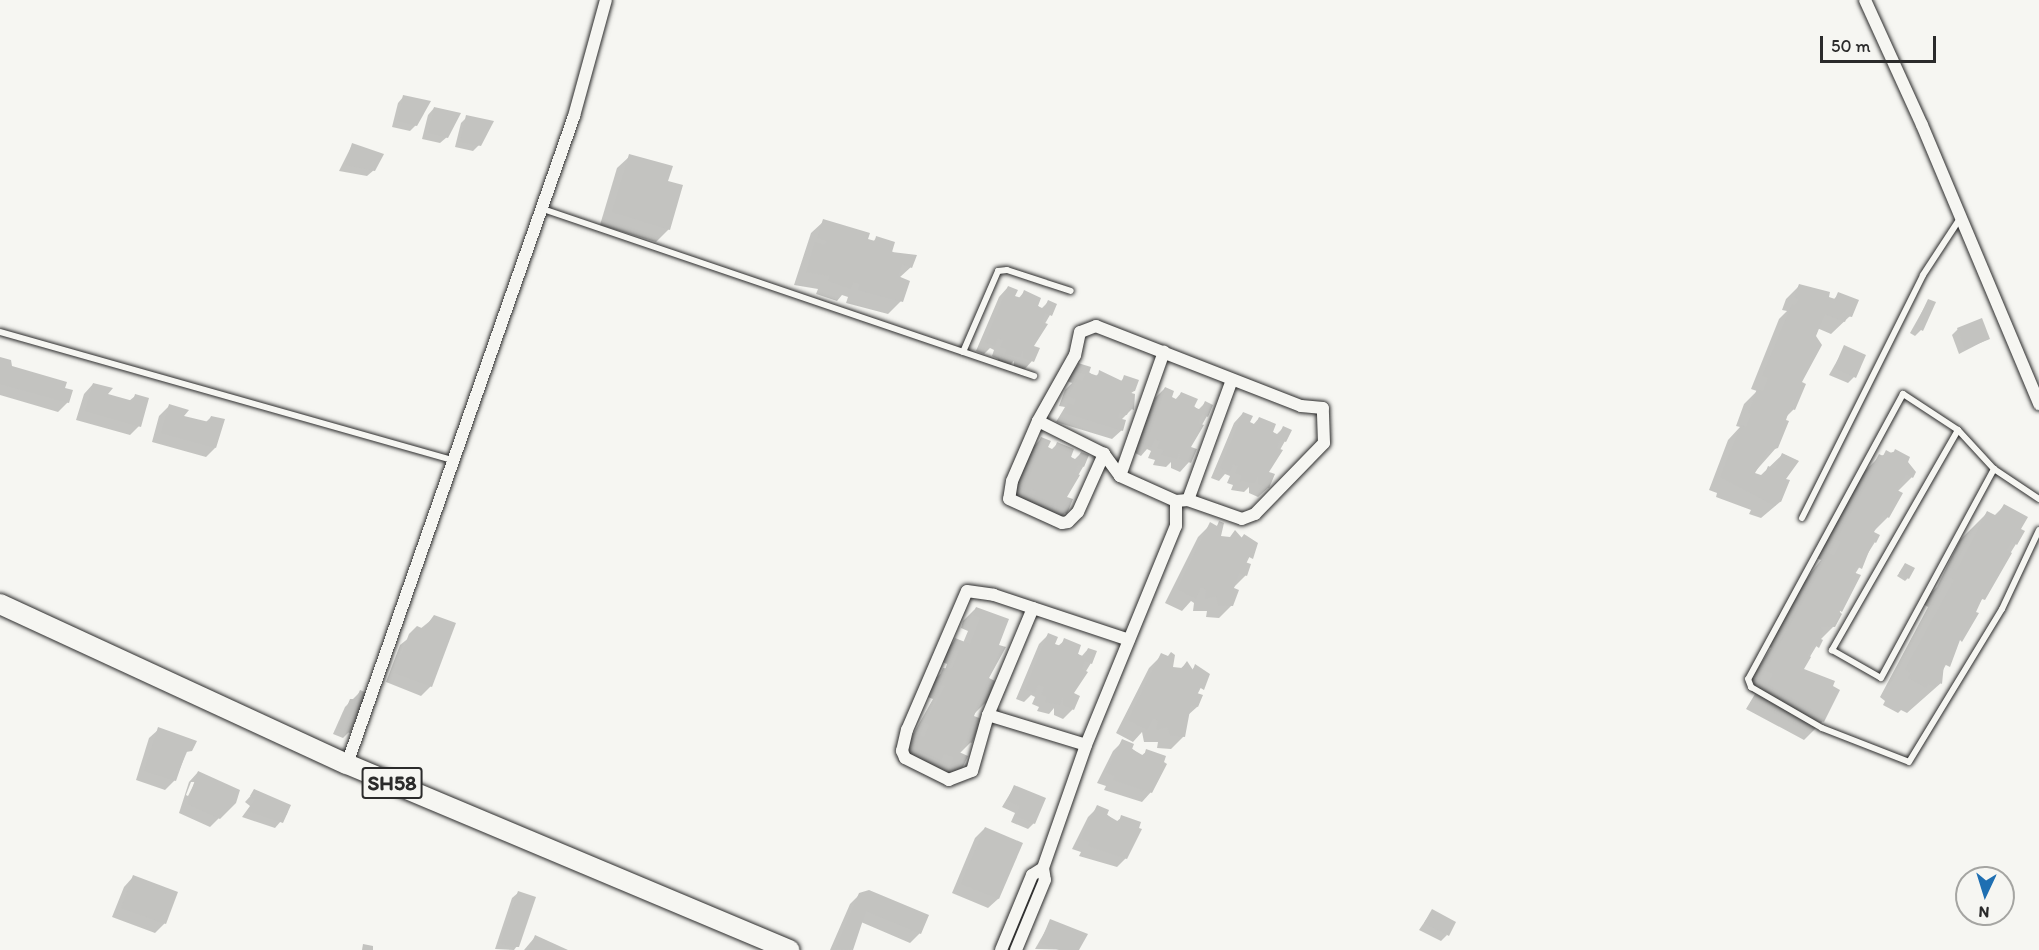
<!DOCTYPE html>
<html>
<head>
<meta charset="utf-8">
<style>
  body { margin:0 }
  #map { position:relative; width:2039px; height:950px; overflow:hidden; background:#f6f6f2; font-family:Itim,sans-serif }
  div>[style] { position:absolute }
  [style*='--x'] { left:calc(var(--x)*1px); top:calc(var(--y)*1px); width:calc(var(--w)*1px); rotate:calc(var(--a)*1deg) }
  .shadow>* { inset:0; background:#0003 }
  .building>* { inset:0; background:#c3c3c0 }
  .roads { filter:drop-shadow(0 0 2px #2b2b2b) drop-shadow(0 0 2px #2b2b2b) }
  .service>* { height:6px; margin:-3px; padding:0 3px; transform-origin:3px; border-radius:3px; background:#f6f6f2 }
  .minor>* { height:12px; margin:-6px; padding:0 6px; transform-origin:6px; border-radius:6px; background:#f6f6f2 }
  .primary>* { height:20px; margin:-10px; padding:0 10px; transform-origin:10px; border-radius:10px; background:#f6f6f2 }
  span { translate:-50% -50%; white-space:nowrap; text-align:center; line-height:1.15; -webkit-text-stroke:4.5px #f6f6f2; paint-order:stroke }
  .shield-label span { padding:2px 4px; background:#f6f6f2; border:2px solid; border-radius:4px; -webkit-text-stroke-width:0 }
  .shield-label { font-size:21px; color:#2b2b2b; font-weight:700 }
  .north { position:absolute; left:1955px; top:866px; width:60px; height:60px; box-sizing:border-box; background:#f6f6f2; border:2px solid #a5a5a2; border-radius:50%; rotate:184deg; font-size:16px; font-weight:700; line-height:24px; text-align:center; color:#2b2b2b }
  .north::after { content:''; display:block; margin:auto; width:21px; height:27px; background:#1f6fb2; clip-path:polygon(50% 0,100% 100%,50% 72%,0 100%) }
  .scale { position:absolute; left:1820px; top:36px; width:116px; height:27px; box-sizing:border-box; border:3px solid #2b2b2b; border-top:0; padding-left:8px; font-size:18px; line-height:21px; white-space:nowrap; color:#2b2b2b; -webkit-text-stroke:4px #f6f6f2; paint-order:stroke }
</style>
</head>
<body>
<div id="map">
  <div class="shadow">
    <div style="clip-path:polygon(404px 96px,416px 125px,410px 131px,392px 127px,398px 103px)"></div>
    <div style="clip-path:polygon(434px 108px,447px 137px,440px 143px,422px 139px,428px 115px)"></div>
    <div style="clip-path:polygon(467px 117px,479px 145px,473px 151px,455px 147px,461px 123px)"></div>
    <div style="clip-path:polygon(352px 145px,374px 170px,367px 176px,339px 171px)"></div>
    <div style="clip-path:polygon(630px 156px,666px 182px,669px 229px,656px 242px,600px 225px,617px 168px)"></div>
    <div style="clip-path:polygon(824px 221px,866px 240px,873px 242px,876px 238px,911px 267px,899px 278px,901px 301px,888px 314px,846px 303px,848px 297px,842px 295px,837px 301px,816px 294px,818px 289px,794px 285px,811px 233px)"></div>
    <div style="clip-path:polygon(1799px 286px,1833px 300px,1839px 294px,1850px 316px,1831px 334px,1817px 328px,1794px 409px,1786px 417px,1776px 448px,1753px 474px,1760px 476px,1783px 454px,1798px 461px,1784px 479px,1780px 502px,1761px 518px,1749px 514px,1751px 510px,1716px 497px,1717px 493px,1709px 490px,1728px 440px,1740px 427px,1736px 426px,1744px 404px,1757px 391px,1751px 389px,1779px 319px,1787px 311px,1782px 310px,1786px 299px)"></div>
    <div style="clip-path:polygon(1008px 287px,1013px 297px,1018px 299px,1024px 292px,1041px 309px,1048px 302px,1050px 315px,1032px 346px,1032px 361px,1023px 371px,1014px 367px,1014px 361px,1009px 366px,996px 364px,998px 359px,992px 356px,994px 350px,990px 348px,984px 354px,976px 351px,999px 297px)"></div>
    <div style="clip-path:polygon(1928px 301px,1921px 330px,1915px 336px,1910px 333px)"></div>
    <div style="clip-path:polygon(1958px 329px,1988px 339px,1959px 354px,1952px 335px)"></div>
    <div style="clip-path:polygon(1845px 347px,1854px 377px,1848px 383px,1829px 375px)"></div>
    <div style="clip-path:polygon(0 359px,11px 368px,64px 389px,68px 402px,58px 412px,0 395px)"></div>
    <div style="clip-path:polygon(1079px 364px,1095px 377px,1100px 372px,1120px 382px,1125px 377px,1134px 391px,1130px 394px,1132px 409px,1121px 420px,1122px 430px,1112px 439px,1056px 422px,1065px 407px,1059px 406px,1065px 390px,1072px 383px,1067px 381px,1069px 374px)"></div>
    <div style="clip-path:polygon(93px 384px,106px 395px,129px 401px,135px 396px,139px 426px,130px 435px,76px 420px,84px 394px)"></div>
    <div style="clip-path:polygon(1165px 388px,1170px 398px,1175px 400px,1181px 393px,1198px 410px,1205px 403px,1207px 416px,1189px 448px,1195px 450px,1189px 462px,1180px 472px,1171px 468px,1171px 462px,1166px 467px,1153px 465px,1155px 460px,1148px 458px,1151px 451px,1147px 449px,1141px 456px,1133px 452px,1155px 398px)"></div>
    <div style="clip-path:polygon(169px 406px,182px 416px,205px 423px,211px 417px,215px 448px,206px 457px,152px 442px,159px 416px)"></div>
    <div style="clip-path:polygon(1243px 413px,1248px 423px,1253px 425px,1259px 418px,1276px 435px,1283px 428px,1285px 441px,1267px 473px,1273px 475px,1268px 488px,1258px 497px,1249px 493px,1249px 487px,1244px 492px,1231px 490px,1233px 485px,1227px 483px,1230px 476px,1225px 474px,1219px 481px,1211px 478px,1234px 423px)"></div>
    <div style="clip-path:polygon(1041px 439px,1046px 448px,1051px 450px,1057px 444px,1074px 460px,1081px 453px,1083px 467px,1065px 498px,1065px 513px,1056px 522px,1029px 515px,1031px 510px,1009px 503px,1032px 448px)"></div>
    <div style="clip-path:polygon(1896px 451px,1912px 477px,1897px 492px,1888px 517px,1872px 533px,1875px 542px,1855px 574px,1834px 626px,1820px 640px,1802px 670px,1823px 721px,1804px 740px,1746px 709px,1755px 694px,1748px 690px,1752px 683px,1749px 682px,1771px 648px,1764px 644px,1781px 624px,1776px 621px,1778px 616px,1821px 560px,1816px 558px,1861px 475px,1880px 456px)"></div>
    <div style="clip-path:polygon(2004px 506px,2019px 530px,2016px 544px,1977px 607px,1942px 672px,1941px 683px,1907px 713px,1901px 710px,1898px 713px,1883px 705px,1885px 701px,1880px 697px,1928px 607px,1923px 604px,1927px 597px,1937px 587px,1960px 540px,1987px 513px,1994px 516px)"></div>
    <div style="clip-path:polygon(1220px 523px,1220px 537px,1240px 539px,1244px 535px,1256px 543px,1246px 564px,1246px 575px,1232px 589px,1232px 605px,1219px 618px,1206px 617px,1207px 611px,1193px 611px,1194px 603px,1191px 601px,1182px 611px,1165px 603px,1198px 537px,1211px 524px,1216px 527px)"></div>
    <div style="clip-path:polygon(1905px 565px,1908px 578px,1905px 581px,1897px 576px)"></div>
    <div style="clip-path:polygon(976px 608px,1007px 620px,986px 679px,985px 703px,971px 717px,971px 742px,959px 754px,960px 770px,947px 783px,898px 761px,933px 699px,925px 696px,930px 683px,945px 670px,947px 664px,940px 661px,943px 653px,955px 640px,963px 643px,968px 631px,961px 628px,963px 621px)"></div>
    <div style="clip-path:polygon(435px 617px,431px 686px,421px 696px,386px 682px,400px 645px)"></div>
    <div style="clip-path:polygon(1048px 635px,1053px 644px,1058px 646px,1065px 640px,1081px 657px,1088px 649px,1091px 663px,1072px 694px,1073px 709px,1063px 719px,1054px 715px,1054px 708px,1049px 714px,1037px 711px,1039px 707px,1032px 704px,1035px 697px,1031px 695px,1024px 702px,1016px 699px,1039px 644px)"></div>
    <div style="clip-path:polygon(1162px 655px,1171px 668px,1180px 669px,1187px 663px,1192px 670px,1195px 666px,1208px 674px,1197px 695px,1197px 707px,1187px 716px,1184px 736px,1171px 749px,1157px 748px,1158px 742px,1144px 742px,1142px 732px,1133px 742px,1116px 733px,1149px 668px)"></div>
    <div style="clip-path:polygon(360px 692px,349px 732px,343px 738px,333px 734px,345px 707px)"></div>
    <div style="clip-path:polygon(159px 729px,192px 740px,175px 780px,165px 790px,136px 780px,149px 738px)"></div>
    <div style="clip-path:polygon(1123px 741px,1141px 756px,1147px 751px,1151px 792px,1142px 802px,1104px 790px,1106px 786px,1097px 783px,1113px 751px)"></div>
    <div style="clip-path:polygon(evenodd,198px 772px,234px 803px,210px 827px,179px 813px,189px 782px,198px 772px,191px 782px,195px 782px,188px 796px,186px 795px,191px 782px)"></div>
    <div style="clip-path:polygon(1014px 787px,1034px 823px,1028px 829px,1011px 822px,1015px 813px,1002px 807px)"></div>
    <div style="clip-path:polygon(255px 791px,289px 805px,287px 814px,275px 828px,242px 817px,250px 806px,245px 802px)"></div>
    <div style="clip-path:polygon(1098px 807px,1116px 822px,1122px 817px,1126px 858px,1117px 867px,1079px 856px,1081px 852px,1072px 849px,1088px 817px)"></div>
    <div style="clip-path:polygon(985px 828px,1021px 843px,998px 899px,988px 908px,952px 893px,975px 838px)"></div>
    <div style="clip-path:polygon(133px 877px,165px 923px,155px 933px,112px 917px,124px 887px)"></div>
    <div style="clip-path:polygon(519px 892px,517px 946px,514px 950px,495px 949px,512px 898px)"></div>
    <div style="clip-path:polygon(860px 894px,920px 933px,910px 943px,861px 922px,851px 950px,830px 950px,850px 904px)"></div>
    <div style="clip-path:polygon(1432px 911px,1447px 935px,1441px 941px,1419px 930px)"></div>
    <div style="clip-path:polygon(1051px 921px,1078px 950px,1035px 949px)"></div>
    <div style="clip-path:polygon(535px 937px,563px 950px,524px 950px)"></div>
  </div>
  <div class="building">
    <div style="clip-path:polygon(403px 95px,431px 101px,417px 126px,397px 121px)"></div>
    <div style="clip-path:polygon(434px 107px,461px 113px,448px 138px,428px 133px)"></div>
    <div style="clip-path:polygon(466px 115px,494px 121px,481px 146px,460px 142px)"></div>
    <div style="clip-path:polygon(352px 143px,384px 154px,375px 171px,345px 165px)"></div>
    <div style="clip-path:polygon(629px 154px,673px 166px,668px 181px,683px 185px,670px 230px,612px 212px)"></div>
    <div style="clip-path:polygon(823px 219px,870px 233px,868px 239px,875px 241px,876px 236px,895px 242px,892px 252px,917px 255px,912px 268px,902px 264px,898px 276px,910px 281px,903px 302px,858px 290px,860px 284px,853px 282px,851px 289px,828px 281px,830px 276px,806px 272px,815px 242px,825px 245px,827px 241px,817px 238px)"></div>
    <div style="clip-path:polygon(1799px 284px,1830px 292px,1829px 297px,1835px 299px,1838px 292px,1859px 300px,1852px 317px,1847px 316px,1845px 322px,1825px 314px,1816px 336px,1822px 345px,1802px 382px,1806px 384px,1795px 410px,1790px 408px,1786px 420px,1789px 421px,1778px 448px,1768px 451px,1755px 473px,1764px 476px,1768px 466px,1775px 469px,1782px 453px,1799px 461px,1786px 479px,1790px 480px,1781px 502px,1778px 501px,1775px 506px,1720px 477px,1741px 425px,1746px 427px,1751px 414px,1748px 413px,1757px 389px,1763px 391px,1768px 378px,1762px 376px,1792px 304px,1795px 305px,1799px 299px,1794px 297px)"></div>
    <div style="clip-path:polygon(1008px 286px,1018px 290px,1015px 296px,1021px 298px,1024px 290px,1041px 298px,1038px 306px,1044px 309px,1048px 300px,1057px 304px,1052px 316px,1045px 313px,1042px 322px,1048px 324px,1034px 346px,1040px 348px,1034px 362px,1023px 358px,1023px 350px,1020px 357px,1005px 354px,1007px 349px,1000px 347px,1003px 340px,998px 338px,995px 346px,985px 342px)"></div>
    <div style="clip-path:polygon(1928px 299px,1936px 302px,1923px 331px,1915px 327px)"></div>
    <div style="clip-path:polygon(1982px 318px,1990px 339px,1965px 349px,1957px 328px)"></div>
    <div style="clip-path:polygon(1844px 345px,1866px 355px,1856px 378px,1834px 368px)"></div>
    <div style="clip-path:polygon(0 357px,11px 360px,12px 366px,67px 382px,65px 388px,73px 390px,69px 403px,0 384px)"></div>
    <div style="clip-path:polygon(1078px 363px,1091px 367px,1089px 373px,1098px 376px,1099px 370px,1122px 381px,1124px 375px,1139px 380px,1135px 391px,1128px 392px,1135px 394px,1134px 410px,1129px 408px,1127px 415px,1119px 413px,1118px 418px,1126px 420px,1123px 431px,1065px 413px,1068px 403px,1074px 405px,1076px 399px,1068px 396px,1074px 378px,1083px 381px,1085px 374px,1076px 372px)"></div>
    <div style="clip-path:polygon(93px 383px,113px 388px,108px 394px,133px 401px,135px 394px,149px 398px,141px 427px,85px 411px)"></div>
    <div style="clip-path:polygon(1165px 387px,1174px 391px,1172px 397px,1178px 400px,1181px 392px,1198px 399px,1194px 407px,1201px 410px,1205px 401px,1213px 405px,1208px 417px,1202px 414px,1198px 423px,1204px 425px,1191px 447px,1197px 449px,1191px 463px,1179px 459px,1180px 451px,1177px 459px,1161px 455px,1164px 450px,1157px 448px,1160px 441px,1155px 439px,1151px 447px,1141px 443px)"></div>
    <div style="clip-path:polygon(169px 404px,189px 410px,184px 416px,209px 422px,211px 416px,225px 419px,216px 448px,161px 433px)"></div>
    <div style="clip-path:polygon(1243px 412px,1253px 416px,1250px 422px,1256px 425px,1259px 417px,1276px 424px,1273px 432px,1279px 435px,1283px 426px,1292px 430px,1286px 442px,1280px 440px,1277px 448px,1283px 450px,1269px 472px,1275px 474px,1269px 488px,1258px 484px,1258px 476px,1255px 483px,1240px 481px,1242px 476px,1235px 473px,1238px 466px,1233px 464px,1230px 472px,1220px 468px)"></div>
    <div style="clip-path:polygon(1041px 437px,1051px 441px,1048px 447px,1054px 450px,1057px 442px,1074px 449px,1071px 457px,1077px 460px,1081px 452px,1089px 455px,1084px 467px,1078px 465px,1075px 473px,1080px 475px,1067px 497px,1073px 499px,1067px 514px,1056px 509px,1056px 501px,1053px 509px,1038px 506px,1040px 501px,1033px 498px,1036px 491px,1031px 489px,1027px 497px,1018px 493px)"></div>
    <div style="clip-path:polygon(1895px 449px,1910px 457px,1908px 462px,1916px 472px,1913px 478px,1906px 474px,1897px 490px,1903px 493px,1889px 518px,1883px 514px,1874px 532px,1880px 535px,1876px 543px,1873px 541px,1862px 569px,1856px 566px,1853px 572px,1861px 575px,1842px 612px,1837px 609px,1842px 614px,1835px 627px,1820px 626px,1823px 631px,1819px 638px,1823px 640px,1819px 648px,1813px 644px,1808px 655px,1811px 657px,1804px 669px,1835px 681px,1833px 686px,1840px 690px,1824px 722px,1764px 690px,1773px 674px,1766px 671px,1770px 664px,1766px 662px,1789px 628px,1781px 625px,1784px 619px,1790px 622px,1799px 605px,1794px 602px,1797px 596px,1802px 598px,1827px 552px,1834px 556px,1841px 542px,1834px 539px,1879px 454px,1883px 456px,1886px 450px,1893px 454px)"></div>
    <div style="clip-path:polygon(2004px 504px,2028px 517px,2021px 529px,2025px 531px,2017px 545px,2012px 541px,2007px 550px,2012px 553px,1985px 600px,1982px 599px,1976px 612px,1979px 613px,1962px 642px,1960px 640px,1950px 667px,1944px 664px,1942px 684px,1938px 682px,1935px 687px,1928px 684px,1926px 688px,1908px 678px,1911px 673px,1905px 669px,1954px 580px,1949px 577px,1953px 569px,1957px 570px,1987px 511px,1997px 516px)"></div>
    <div style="clip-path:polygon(1219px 521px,1224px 523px,1221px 536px,1230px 537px,1235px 530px,1242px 538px,1244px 534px,1258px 543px,1253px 559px,1247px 556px,1245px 562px,1251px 564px,1247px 576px,1239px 573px,1234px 588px,1239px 590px,1233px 606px,1218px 605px,1216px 596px,1205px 599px,1206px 590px,1201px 587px,1196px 599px,1177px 589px,1210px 522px,1217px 526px)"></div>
    <div style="clip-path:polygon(1905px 563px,1915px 568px,1909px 579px,1899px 573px)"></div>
    <div style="clip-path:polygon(976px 607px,1009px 619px,999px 645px,1006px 647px,989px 678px,995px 681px,986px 704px,980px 701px,974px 716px,982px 719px,972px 743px,964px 740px,959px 752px,968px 756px,961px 771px,950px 767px,954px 757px,944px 754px,941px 761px,910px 748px,916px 733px,924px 737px,929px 725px,925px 722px,945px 686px,937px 683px,943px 668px,952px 669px,959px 651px,951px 649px,955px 638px,970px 644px,980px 618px,973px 615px)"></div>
    <div style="clip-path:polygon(434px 615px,456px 623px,432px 687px,394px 673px,409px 634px,417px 626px,424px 629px)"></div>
    <div style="clip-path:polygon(1048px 633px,1058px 637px,1055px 644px,1061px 646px,1064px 638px,1081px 645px,1078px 654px,1085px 657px,1088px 648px,1097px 651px,1092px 664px,1085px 661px,1082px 669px,1088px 672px,1074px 693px,1080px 696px,1074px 710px,1063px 705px,1063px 697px,1060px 705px,1045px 702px,1047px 697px,1041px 695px,1044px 687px,1038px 685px,1035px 693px,1025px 689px)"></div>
    <div style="clip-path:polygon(1171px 652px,1175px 655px,1173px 667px,1182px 668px,1187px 661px,1193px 670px,1195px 664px,1210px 674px,1204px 690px,1199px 687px,1197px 693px,1203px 695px,1198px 707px,1191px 705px,1185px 737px,1170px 735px,1167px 727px,1156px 730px,1158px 721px,1153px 718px,1147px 730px,1128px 720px,1161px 653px,1168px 656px)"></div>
    <div style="clip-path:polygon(360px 690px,367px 693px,350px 733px,338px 728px,350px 699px,356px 699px)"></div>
    <div style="clip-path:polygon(158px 727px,197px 741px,192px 751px,186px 752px,176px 781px,144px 771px)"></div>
    <div style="clip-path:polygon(1122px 739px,1134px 744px,1132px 749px,1144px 756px,1146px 749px,1166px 756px,1164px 762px,1167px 764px,1152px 793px,1113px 780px,1115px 776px,1106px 773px)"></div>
    <div style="clip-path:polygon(198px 771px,240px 790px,236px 803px,220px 819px,187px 804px)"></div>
    <div style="clip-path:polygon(1014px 785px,1046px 798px,1035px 824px,1016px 816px,1020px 806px,1007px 801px)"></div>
    <div style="clip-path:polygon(254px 789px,291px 805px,283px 823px,247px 811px,255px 800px,250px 796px)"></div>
    <div style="clip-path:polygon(1097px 805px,1109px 810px,1107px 815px,1119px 822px,1121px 815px,1141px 822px,1139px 828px,1142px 829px,1127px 859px,1088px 846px,1090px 842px,1081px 839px)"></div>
    <div style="clip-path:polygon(985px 827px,1023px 843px,999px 899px,961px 884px)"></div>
    <div style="clip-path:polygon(133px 875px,178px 892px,166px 924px,121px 908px)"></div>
    <div style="clip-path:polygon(869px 890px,929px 915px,921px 934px,866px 911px,853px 950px,835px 949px,859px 893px)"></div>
    <div style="clip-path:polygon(518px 891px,536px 897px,519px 947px,511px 947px,500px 943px)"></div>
    <div style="clip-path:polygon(1432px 909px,1456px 922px,1449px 936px,1424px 923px)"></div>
    <div style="clip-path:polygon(1050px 919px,1088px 934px,1079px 950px,1059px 950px,1040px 943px)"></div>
    <div style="clip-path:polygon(535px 935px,568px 950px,529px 950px)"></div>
    <div style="clip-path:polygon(363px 944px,373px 946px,373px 950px,362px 950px)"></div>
  </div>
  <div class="roads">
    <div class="service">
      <div style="--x:540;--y:208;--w:522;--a:18.78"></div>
      <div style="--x:0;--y:332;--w:471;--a:15.8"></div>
      <div style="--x:963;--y:352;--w:88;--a:-66.6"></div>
      <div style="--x:998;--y:271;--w:9;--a:-6"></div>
      <div style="--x:1007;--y:270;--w:67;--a:18.2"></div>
      <div style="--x:1958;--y:430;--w:254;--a:119.8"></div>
      <div style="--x:1832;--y:650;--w:56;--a:29.7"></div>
      <div style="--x:1881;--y:678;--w:238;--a:-61.6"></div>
      <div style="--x:2039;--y:499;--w:54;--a:-146.3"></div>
      <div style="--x:1994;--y:469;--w:53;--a:-132.7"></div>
      <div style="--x:1958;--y:430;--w:66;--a:-146.8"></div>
      <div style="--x:1903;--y:394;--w:324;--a:118.5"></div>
      <div style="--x:1748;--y:679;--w:9;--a:69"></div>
      <div style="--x:1751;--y:687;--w:82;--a:30"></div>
      <div style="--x:1822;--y:728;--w:93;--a:21.3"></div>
      <div style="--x:1909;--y:762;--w:179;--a:-58.7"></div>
      <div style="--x:2002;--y:609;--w:87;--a:-64.9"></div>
      <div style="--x:1802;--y:518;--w:271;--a:-63.5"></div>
      <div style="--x:1923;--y:275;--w:66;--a:-56.8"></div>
    </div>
    <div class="minor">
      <div style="--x:1865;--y:0;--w:137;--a:65.5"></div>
      <div style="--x:1922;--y:125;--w:303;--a:67.2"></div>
      <div style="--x:1038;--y:421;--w:74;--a:26.6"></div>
      <div style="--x:1104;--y:454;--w:27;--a:54"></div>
      <div style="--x:1120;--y:476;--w:61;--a:24.1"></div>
      <div style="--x:1176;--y:501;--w:12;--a:-5"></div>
      <div style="--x:1188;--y:500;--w:57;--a:19.4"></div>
      <div style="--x:1242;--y:519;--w:14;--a:-21"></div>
      <div style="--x:1255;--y:514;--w:99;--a:-45.8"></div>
      <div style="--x:1324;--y:443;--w:35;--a:-92"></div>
      <div style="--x:1323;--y:408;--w:22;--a:-175"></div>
      <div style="--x:1301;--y:406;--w:220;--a:-158.7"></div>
      <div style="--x:1096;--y:326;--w:17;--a:159"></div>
      <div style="--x:1080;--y:332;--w:24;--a:102"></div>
      <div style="--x:1075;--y:355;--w:76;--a:119.3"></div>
      <div style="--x:1038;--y:421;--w:65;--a:113.4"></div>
      <div style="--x:1012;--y:481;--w:18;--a:99"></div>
      <div style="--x:1009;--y:499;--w:58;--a:24.4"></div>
      <div style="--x:1062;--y:523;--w:6;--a:-9"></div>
      <div style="--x:1068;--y:522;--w:14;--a:-45"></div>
      <div style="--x:1078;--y:512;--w:64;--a:-65.9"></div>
      <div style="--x:1120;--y:476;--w:132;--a:-70.5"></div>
      <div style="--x:1188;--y:500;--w:128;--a:-69.9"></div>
      <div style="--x:1033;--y:608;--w:116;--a:112.8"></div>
      <div style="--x:988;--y:715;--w:58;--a:105.9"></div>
      <div style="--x:972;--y:771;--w:25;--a:159"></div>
      <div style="--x:949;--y:780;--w:49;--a:-153.4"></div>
      <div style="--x:905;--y:758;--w:8;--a:-113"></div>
      <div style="--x:902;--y:751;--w:22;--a:-77"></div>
      <div style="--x:907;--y:730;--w:151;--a:-66.7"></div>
      <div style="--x:967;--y:591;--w:27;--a:8"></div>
      <div style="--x:994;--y:595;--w:142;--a:18.4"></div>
      <div style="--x:988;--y:715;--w:102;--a:17"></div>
      <div style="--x:347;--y:764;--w:687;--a:-70.69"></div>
      <div style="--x:574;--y:116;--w:120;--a:-74.6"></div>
      <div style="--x:1043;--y:868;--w:130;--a:-70.7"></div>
      <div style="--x:1086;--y:745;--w:237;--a:-67.7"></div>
      <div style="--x:1176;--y:526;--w:25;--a:-90"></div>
      <div style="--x:1001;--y:950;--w:81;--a:-67.5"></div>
      <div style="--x:1032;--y:875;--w:13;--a:-32"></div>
      <div style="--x:1043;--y:868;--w:12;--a:81"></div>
      <div style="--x:1045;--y:880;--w:76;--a:112.5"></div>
    </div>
    <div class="primary">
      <div style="--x:0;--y:604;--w:382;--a:24.8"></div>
      <div style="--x:347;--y:764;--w:480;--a:22.8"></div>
    </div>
  </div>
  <div class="shield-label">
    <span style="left:392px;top:783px">SH58</span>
  </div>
  <div class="north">N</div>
  <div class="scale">50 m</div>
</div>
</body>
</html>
